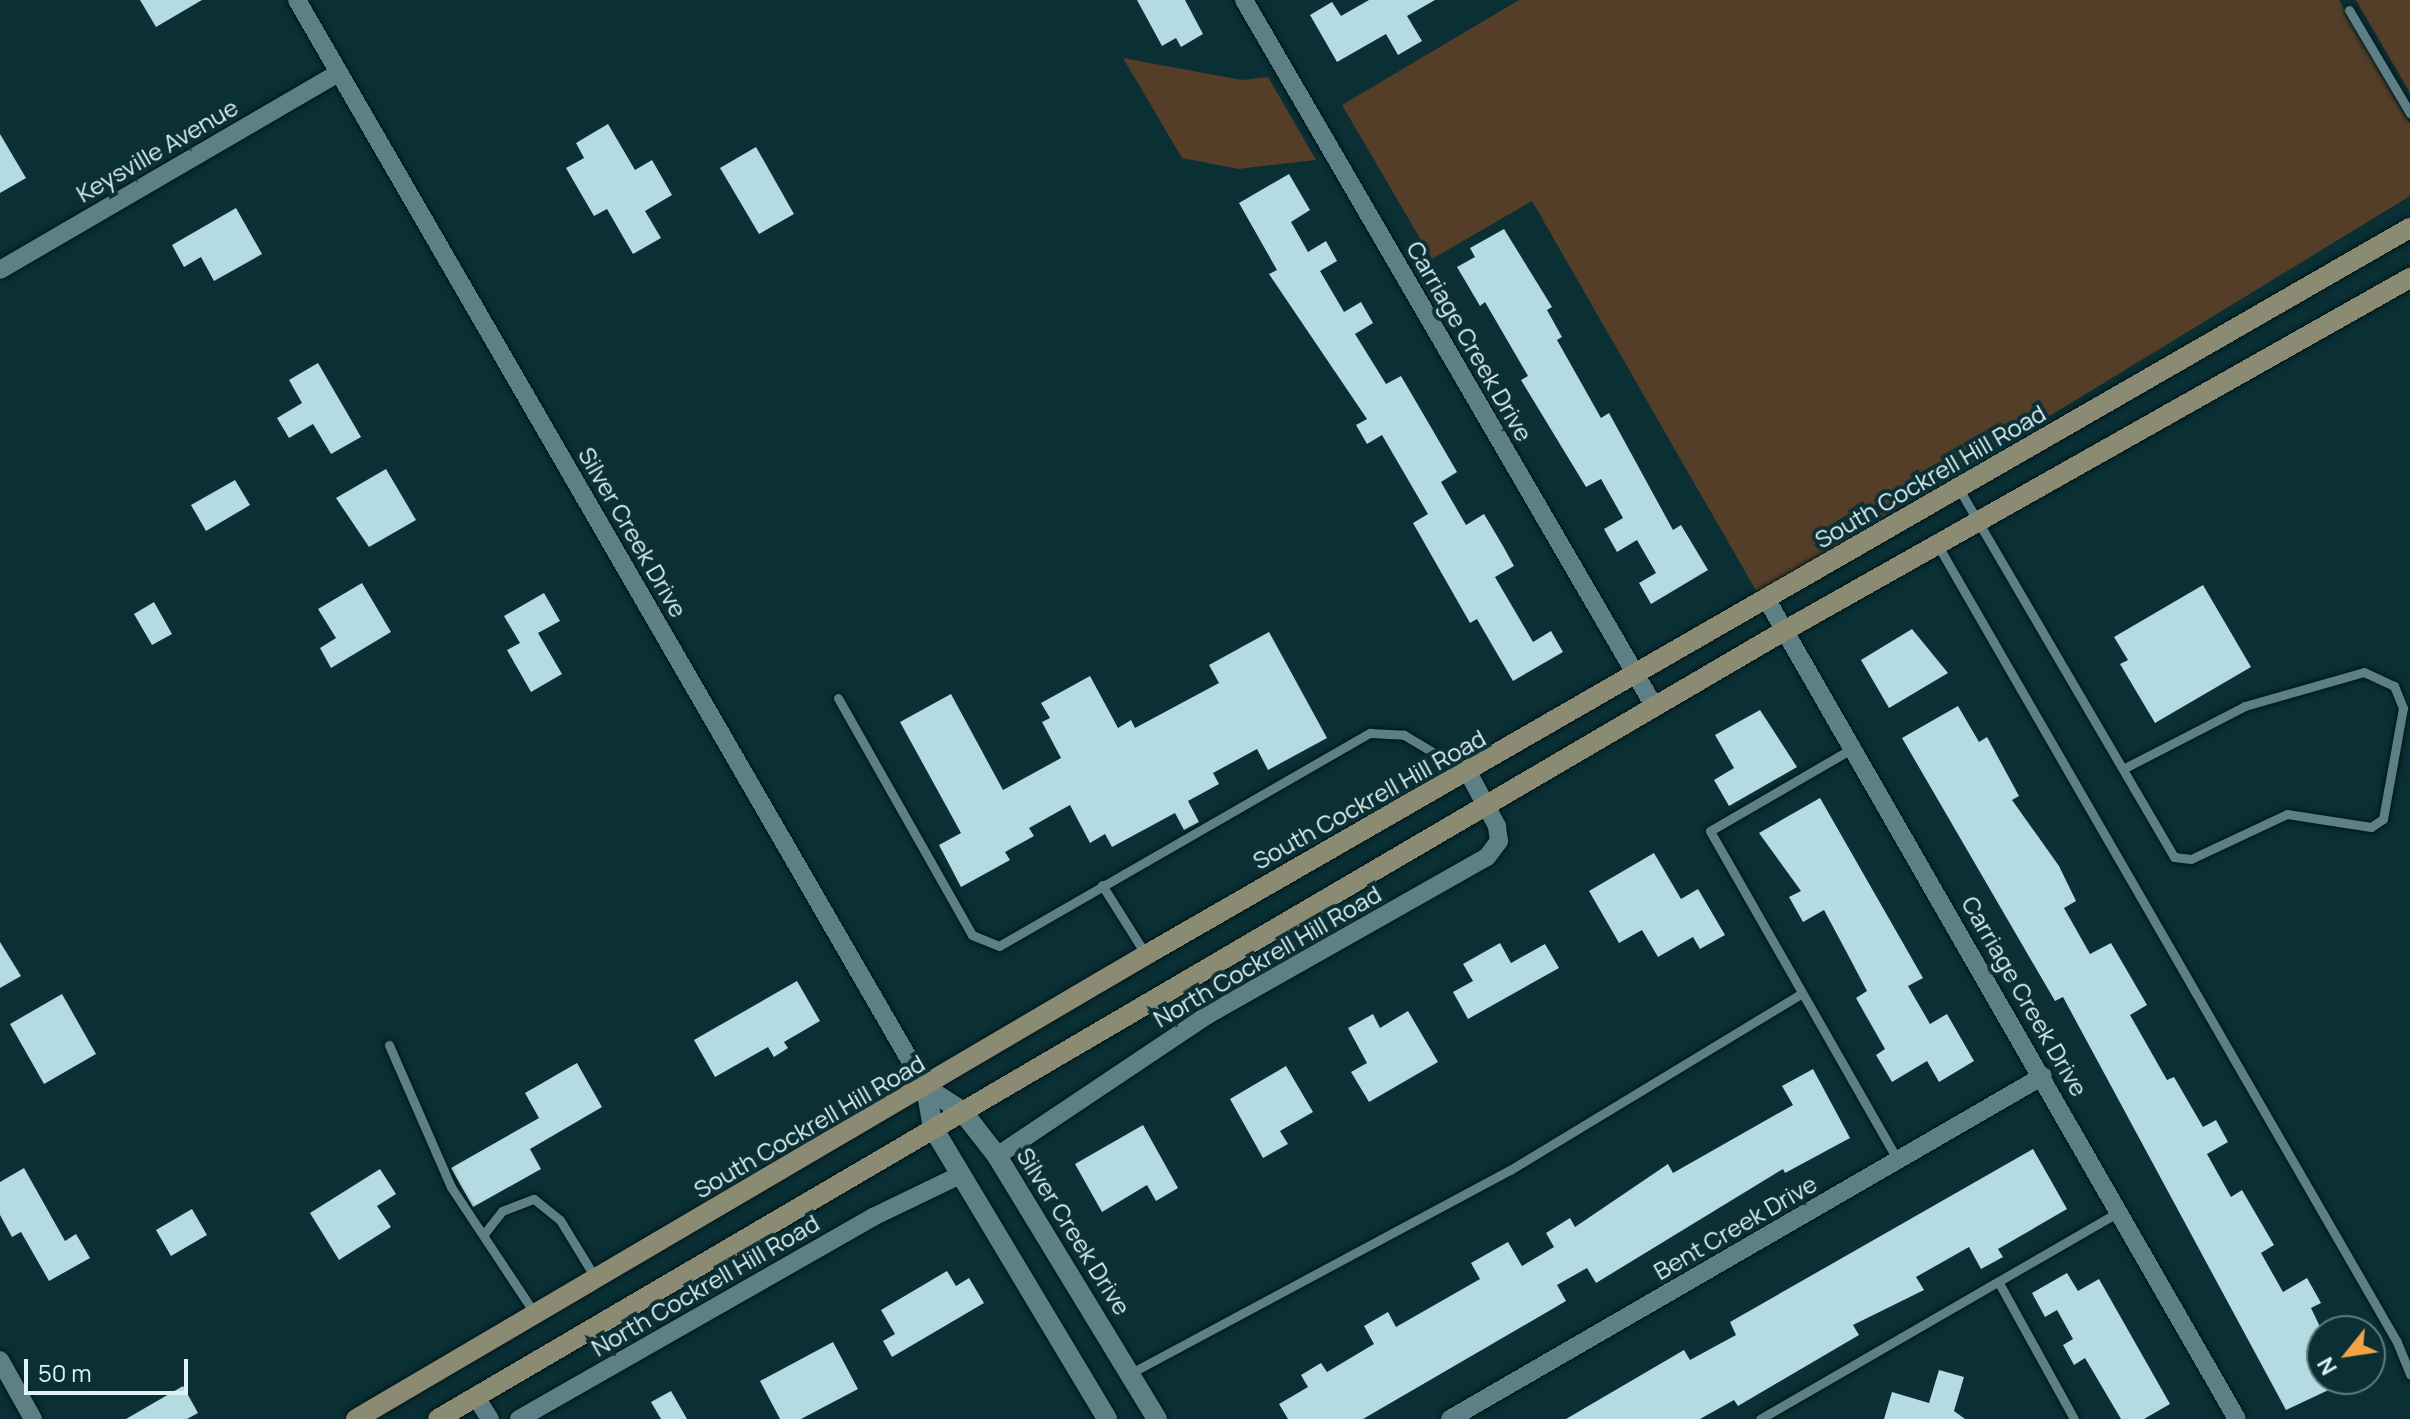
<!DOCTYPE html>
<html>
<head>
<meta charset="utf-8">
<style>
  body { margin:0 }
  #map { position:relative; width:2410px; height:1419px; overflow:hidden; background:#0a2f34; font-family:Manrope,sans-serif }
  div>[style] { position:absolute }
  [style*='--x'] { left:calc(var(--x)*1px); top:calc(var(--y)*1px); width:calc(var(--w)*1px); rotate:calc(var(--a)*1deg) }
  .green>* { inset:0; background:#543e28 }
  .building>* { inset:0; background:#b4dbe1 }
  .roads { filter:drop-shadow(0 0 2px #00161a) drop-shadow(0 0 2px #00161a) }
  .service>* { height:9px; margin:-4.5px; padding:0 4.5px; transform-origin:4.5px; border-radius:4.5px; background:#5c8086 }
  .minor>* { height:18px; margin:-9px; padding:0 9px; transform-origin:9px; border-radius:9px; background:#5c8086 }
  .tertiary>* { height:20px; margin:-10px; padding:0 10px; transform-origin:10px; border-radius:10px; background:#5c8086 }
  .secondary>* { height:20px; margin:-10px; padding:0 10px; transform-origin:10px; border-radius:10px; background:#8b8a72 }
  span { translate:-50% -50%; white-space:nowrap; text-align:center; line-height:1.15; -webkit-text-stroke:8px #0a2f34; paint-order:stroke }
  .street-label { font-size:24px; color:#dff2f5 }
  .north { position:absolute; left:2306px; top:1315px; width:80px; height:80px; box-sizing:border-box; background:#0a2f34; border:2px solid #5f7d81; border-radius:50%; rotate:240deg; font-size:22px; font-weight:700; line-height:32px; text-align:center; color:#dff2f5 }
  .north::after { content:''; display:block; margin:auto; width:28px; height:36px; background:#f5a246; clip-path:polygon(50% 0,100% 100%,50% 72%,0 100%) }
  .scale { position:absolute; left:24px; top:1359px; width:164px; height:36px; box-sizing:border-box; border:4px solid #dff2f5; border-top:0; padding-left:10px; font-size:24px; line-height:28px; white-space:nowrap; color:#dff2f5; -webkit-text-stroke:6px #0a2f34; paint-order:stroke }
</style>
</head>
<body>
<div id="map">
  <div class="green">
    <div style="clip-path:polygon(1519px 0,2339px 0,2410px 124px,2410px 196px,1758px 594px,1532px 201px,1432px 259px,1342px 105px)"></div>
    <div style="clip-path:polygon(2356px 0,2410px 0,2410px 93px)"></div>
    <div style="clip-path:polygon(1123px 58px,1242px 80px,1268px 77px,1316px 160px,1238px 169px,1182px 158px)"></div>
  </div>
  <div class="building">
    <div style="clip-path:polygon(140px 0,202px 0,156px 27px)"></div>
    <div style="clip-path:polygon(1137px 0,1185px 0,1203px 34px,1181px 47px,1176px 38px,1162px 46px)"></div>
    <div style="clip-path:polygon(1369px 0,1435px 0,1407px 16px,1422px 41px,1398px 55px,1386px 34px,1337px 62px,1310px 15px,1332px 2px,1341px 16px)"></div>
    <div style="clip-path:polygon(608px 124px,635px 170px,652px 160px,672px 195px,645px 211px,661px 238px,633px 254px,607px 209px,594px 216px,566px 168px,584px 158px,576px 143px)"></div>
    <div style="clip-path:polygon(0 134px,26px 178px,0 193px)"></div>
    <div style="clip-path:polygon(756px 147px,794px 214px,759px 234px,720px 168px)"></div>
    <div style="clip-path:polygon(1289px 174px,1310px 210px,1291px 222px,1308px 252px,1326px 241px,1337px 261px,1320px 271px,1344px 312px,1361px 302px,1373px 323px,1355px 334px,1386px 384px,1401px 376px,1432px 429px,1457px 472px,1441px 482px,1466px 525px,1484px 514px,1503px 546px,1514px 566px,1495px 577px,1533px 642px,1551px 631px,1563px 652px,1513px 681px,1477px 619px,1470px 623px,1413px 523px,1428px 514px,1382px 435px,1367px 444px,1356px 425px,1367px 419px,1269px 274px,1277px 270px,1239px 203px)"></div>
    <div style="clip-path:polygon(236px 208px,262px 254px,214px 281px,201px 257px,184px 267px,172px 245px)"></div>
    <div style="clip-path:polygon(1504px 229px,1552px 307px,1547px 310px,1562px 337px,1557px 340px,1601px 418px,1609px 413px,1673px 530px,1681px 525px,1708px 570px,1651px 604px,1639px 583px,1656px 573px,1637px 540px,1617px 552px,1604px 529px,1623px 518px,1601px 479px,1586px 487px,1521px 380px,1528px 376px,1485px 302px,1480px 306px,1457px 267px,1475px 257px,1470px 248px)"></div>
    <div style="clip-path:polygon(318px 363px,361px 437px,331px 454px,313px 424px,289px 438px,277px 418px,302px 403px,289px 380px)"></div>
    <div style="clip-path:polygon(386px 469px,416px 520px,369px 547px,336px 498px)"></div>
    <div style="clip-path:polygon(235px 480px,250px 505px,206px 531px,191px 505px)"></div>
    <div style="clip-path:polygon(362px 583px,391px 632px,331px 668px,320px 648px,336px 638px,318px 609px)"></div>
    <div style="clip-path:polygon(2203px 585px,2251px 667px,2155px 723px,2120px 664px,2128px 660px,2114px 637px)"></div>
    <div style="clip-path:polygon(544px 593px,560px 621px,538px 633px,562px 674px,531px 692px,507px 650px,520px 643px,504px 616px)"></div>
    <div style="clip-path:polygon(154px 602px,172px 634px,152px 645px,134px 614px)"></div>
    <div style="clip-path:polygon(1912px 629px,1948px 673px,1889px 708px,1861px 660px)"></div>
    <div style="clip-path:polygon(1269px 632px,1327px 738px,1268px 770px,1257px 749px,1213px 773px,1219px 784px,1188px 801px,1199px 822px,1184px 830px,1175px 813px,1112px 847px,1105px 834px,1090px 843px,1070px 805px,1029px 828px,1034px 836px,1005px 852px,1010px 860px,961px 887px,939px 845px,961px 833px,900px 722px,951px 694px,1003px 790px,1061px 758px,1042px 722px,1050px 718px,1041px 703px,1090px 676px,1118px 728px,1131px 720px,1135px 728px,1219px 683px,1209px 665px)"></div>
    <div style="clip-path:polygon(1958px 706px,1979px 742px,1987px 737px,2019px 796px,2012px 800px,2059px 866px,2076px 901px,2064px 908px,2090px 954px,2111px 943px,2147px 1005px,2130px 1015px,2167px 1080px,2174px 1077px,2203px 1127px,2216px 1120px,2228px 1142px,2207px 1154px,2231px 1197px,2242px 1190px,2274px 1245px,2261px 1253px,2283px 1292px,2307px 1278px,2321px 1303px,2311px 1308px,2322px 1331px,2322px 1379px,2352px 1379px,2286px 1410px,2063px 997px,2055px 1001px,1902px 738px)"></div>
    <div style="clip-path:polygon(1760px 710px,1797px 767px,1729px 806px,1714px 780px,1734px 768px,1715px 735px)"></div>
    <div style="clip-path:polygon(1820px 798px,1923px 978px,1908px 986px,1930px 1024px,1947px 1014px,1974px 1061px,1939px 1082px,1927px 1061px,1892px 1082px,1876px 1055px,1885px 1049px,1856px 998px,1867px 991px,1847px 953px,1824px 910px,1803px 922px,1789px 897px,1801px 891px,1759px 833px)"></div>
    <div style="clip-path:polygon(1654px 853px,1681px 899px,1698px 889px,1725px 935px,1700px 949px,1693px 937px,1658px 957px,1642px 930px,1619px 943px,1589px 891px)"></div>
    <div style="clip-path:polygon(0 942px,21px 976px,0 988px)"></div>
    <div style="clip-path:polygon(1500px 943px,1511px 963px,1545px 944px,1559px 968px,1468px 1019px,1453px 992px,1473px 981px,1463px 964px)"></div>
    <div style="clip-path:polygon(797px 981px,820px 1021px,784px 1042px,788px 1048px,774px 1057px,768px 1047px,715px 1077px,694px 1040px)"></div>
    <div style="clip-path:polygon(62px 994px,96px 1054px,44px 1084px,10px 1024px)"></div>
    <div style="clip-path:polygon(1408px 1011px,1438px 1062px,1369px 1102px,1351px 1072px,1367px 1063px,1348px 1028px,1373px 1014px,1380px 1028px)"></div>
    <div style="clip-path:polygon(577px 1063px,602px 1107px,530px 1149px,541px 1169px,473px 1207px,451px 1168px,539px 1118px,525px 1093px)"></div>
    <div style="clip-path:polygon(1286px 1066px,1313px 1112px,1280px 1131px,1288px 1144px,1263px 1158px,1230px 1099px)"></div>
    <div style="clip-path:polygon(1813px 1069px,1850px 1138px,1785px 1173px,1783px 1169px,1596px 1283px,1587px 1268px,1557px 1285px,1566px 1301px,1363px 1419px,1288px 1419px,1279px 1404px,1308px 1387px,1301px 1375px,1321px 1363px,1327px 1372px,1374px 1344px,1364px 1326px,1388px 1312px,1396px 1327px,1480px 1279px,1471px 1263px,1508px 1242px,1522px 1266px,1554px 1247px,1546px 1233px,1570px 1218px,1575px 1227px,1668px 1164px,1673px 1173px,1793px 1105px,1782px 1086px)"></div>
    <div style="clip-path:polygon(1143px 1125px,1178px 1188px,1156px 1201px,1147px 1185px,1102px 1212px,1075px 1164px)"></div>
    <div style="clip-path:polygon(2033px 1149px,2067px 1209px,1998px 1249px,2003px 1257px,1981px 1269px,1969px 1247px,1916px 1277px,1924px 1290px,1853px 1325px,1859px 1335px,1738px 1406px,1734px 1400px,1700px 1419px,1566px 1419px,1684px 1350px,1690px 1360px,1736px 1335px,1730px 1322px)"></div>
    <div style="clip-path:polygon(24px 1168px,65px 1241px,76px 1234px,90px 1258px,49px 1281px,21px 1232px,12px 1237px,0 1215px,0 1182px)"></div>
    <div style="clip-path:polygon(380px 1169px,396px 1194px,377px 1206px,391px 1227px,339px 1260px,310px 1213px)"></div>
    <div style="clip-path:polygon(192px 1209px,207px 1235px,171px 1256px,156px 1230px)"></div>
    <div style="clip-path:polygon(947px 1271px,956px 1286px,969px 1278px,984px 1303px,892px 1357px,883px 1341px,895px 1334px,881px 1310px)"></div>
    <div style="clip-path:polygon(2067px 1273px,2078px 1291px,2099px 1279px,2170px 1404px,2144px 1419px,2121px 1419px,2085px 1358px,2074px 1365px,2063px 1345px,2073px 1339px,2057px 1310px,2045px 1317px,2032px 1293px)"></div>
    <div style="clip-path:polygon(833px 1342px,858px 1389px,801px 1419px,780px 1419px,760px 1381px)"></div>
    <div style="clip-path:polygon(1939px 1370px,1964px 1377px,1954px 1411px,1965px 1419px,1884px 1419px,1892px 1392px,1929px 1403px)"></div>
    <div style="clip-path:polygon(183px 1386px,198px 1413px,187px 1419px,126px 1419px)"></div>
    <div style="clip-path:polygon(671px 1391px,687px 1419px,661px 1419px,651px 1402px)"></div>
  </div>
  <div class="roads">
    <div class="service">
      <div style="--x:2349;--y:10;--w:120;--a:59.4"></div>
      <div style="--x:1959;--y:489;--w:426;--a:59.7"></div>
      <div style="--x:2174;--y:857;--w:17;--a:7"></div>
      <div style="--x:2191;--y:859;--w:106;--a:-25.1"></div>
      <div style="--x:2287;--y:814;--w:85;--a:8.8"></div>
      <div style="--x:2371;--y:827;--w:14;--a:-34"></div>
      <div style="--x:2383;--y:819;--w:113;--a:-79.8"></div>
      <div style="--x:2403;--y:708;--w:24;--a:-112"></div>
      <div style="--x:2394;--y:686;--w:33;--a:-155"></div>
      <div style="--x:2364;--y:672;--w:124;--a:164.1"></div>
      <div style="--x:2245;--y:706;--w:137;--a:152.7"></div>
      <div style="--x:1937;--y:544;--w:921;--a:60.04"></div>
      <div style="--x:2397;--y:1342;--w:35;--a:68"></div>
      <div style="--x:838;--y:698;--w:272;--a:60.5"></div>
      <div style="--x:972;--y:935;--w:29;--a:22"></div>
      <div style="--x:999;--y:946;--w:428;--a:-29.9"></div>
      <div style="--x:1370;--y:733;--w:34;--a:3"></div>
      <div style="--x:1404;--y:735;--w:72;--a:30.8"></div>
      <div style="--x:1853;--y:748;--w:165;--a:149.9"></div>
      <div style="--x:1710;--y:831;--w:379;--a:60.3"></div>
      <div style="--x:1102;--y:885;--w:83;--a:57.8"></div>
      <div style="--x:389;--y:1045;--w:155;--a:66.4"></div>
      <div style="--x:451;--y:1187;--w:152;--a:56.5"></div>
      <div style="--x:484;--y:1234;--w:29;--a:-52"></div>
      <div style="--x:502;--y:1211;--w:34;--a:-21"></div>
      <div style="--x:534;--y:1199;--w:33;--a:39"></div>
      <div style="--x:560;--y:1220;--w:69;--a:58.6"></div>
      <div style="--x:1999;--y:1283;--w:155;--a:61.1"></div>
      <div style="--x:1131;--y:1373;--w:430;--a:-28.2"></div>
      <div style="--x:1510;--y:1170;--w:338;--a:-31.2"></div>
      <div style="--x:1760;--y:1419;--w:414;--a:-30"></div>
    </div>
    <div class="minor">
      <div style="--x:297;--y:0;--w:1257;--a:59.97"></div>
      <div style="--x:1244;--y:0;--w:816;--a:59.85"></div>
      <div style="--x:0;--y:270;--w:392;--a:-30.2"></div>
      <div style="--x:1767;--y:600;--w:944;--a:60.15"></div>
      <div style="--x:997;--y:1156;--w:252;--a:-33.8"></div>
      <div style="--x:1206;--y:1016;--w:323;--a:-29.5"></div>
      <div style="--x:1487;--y:857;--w:20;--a:-53"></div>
      <div style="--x:1499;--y:841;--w:15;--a:-98"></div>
      <div style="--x:1497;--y:826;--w:59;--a:-118.3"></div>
      <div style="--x:0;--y:1360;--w:68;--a:60.8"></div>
      <div style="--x:476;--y:1397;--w:26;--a:58"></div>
      <div style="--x:519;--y:1419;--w:408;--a:-29.7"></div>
      <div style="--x:873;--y:1217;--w:97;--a:-25.8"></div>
      <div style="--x:1450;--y:1419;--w:685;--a:-30.05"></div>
    </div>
    <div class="tertiary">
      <div style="--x:926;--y:1088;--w:43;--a:32.6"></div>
      <div style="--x:962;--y:1111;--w:57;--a:52.1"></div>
      <div style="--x:997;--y:1156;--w:308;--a:58.7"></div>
      <div style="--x:926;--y:1088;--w:41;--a:80.1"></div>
      <div style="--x:933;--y:1128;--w:339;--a:59.1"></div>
    </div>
    <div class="secondary">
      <div style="--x:356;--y:1419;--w:916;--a:-30.43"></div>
      <div style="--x:1146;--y:955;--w:1458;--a:-29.91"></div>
      <div style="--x:438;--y:1419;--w:1560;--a:-30.35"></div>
      <div style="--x:1784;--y:631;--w:719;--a:-29.42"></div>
    </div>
  </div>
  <div class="street-label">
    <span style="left:157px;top:150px;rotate:-30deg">Keysville Avenue</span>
    <span style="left:1470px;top:341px;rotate:60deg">Carriage Creek Drive</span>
    <span style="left:1930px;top:476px;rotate:-30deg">South Cockrell Hill Road</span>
    <span style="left:633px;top:532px;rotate:60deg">Silver Creek Drive</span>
    <span style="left:1369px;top:799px;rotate:-29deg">South Cockrell Hill Road</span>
    <span style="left:1267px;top:956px;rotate:-30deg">North Cockrell Hill Road</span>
    <span style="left:2025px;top:996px;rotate:60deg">Carriage Creek Drive</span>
    <span style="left:809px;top:1126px;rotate:-30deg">South Cockrell Hill Road</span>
    <span style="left:1735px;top:1227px;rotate:-30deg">Bent Creek Drive</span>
    <span style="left:1074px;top:1231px;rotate:58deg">Silver Creek Drive</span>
    <span style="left:705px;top:1285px;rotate:-30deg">North Cockrell Hill Road</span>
  </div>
  <div class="north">N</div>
  <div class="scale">50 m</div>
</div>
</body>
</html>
